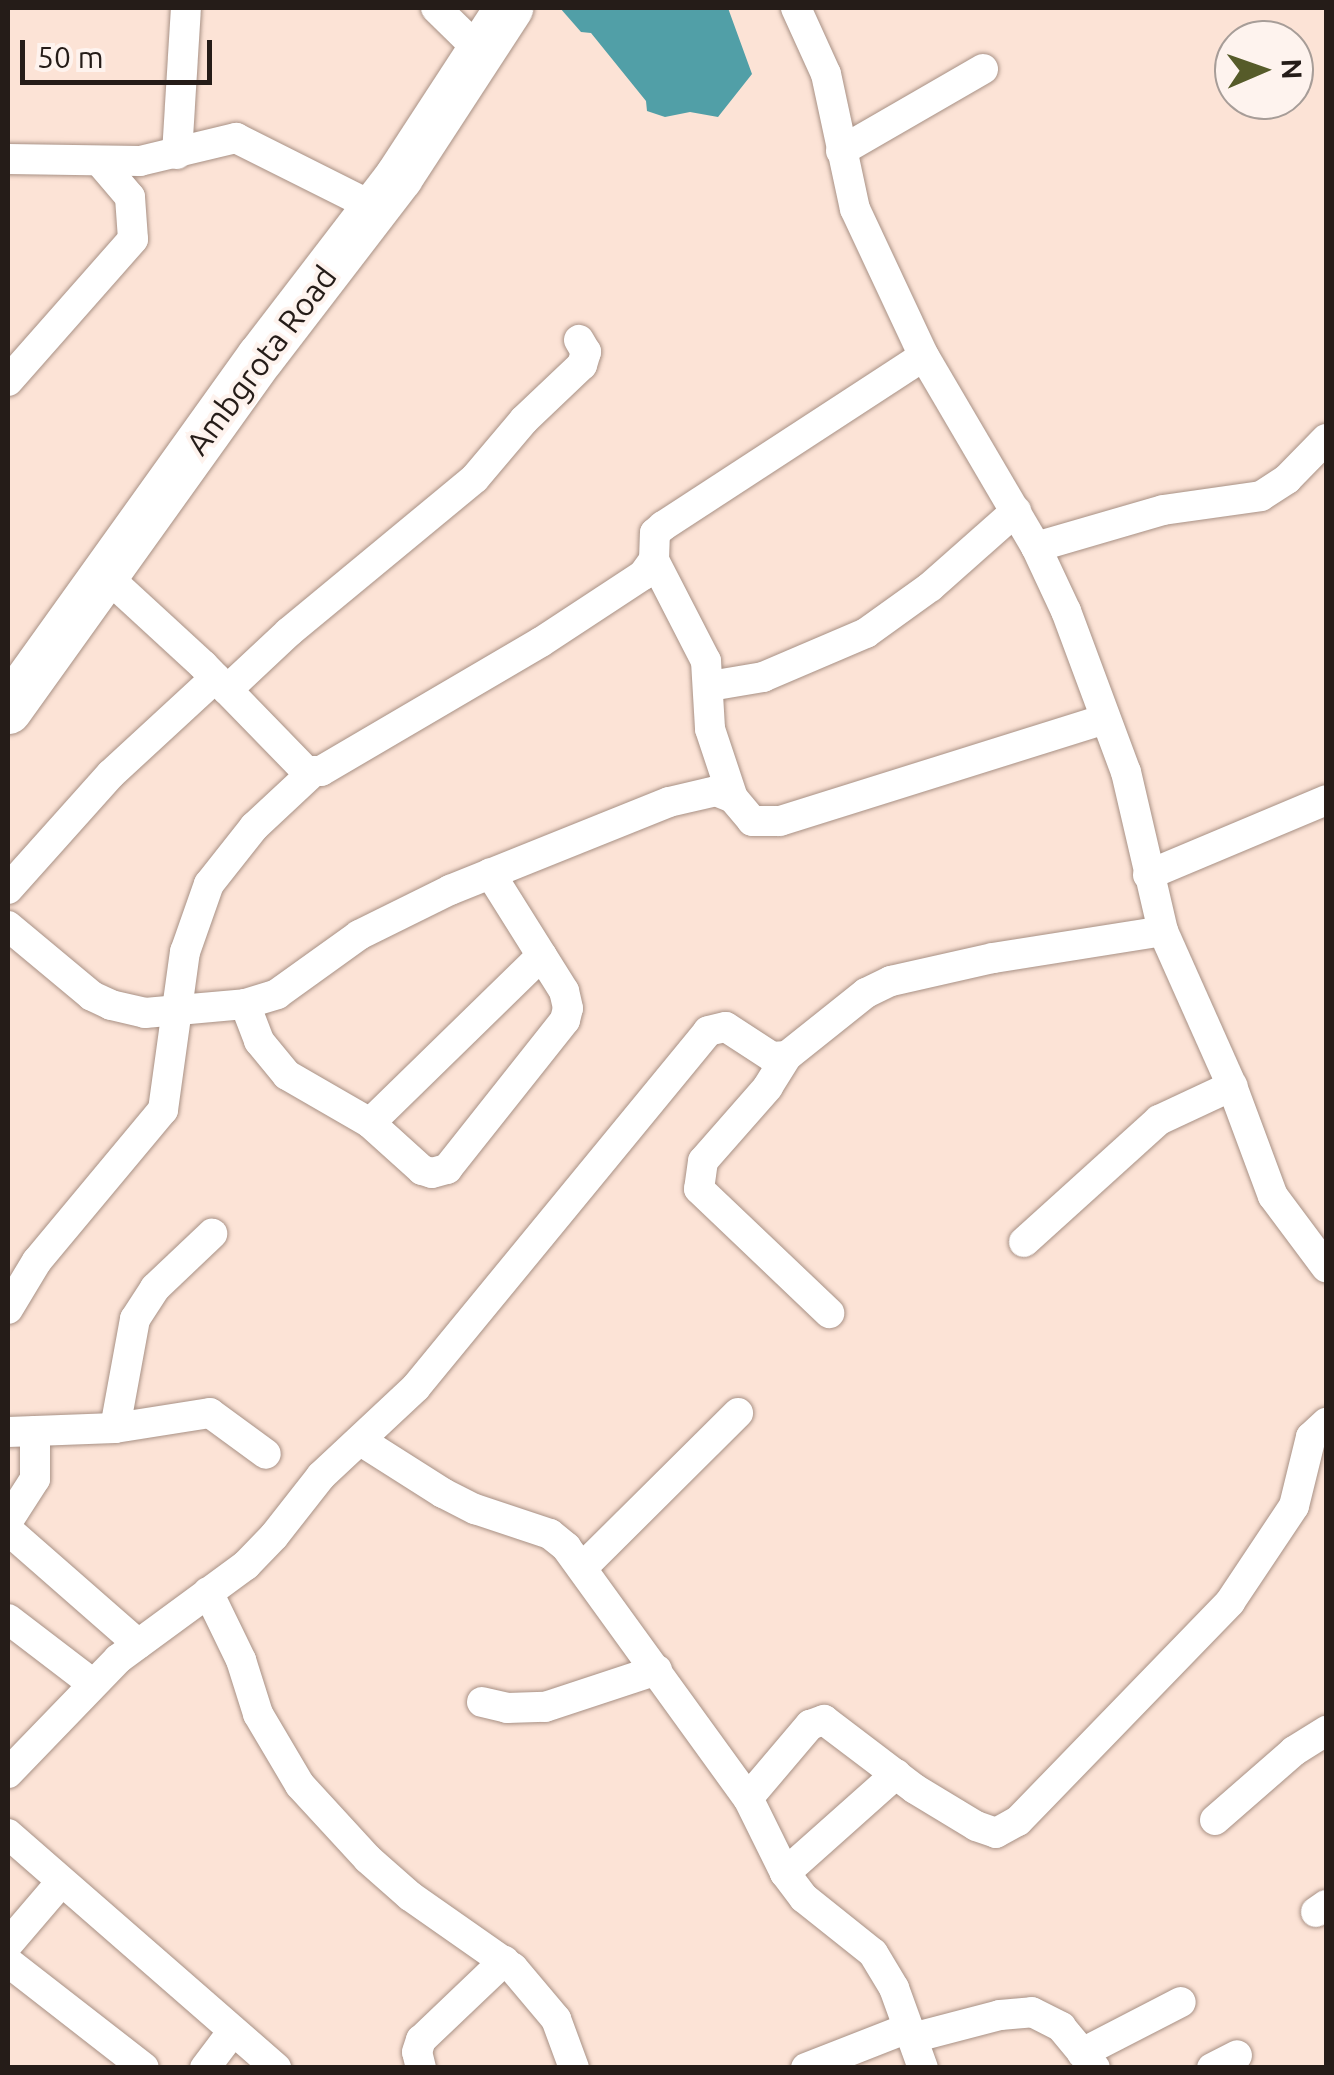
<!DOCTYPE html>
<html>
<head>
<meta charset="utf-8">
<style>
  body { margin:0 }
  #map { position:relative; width:1334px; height:2075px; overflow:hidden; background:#fce3d6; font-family:Ubuntu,sans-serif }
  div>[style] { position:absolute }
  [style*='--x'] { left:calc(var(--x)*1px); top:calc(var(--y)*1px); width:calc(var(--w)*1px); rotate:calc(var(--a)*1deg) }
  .water>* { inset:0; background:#519fa7 }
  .roads { filter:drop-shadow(0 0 2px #a89185) drop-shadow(0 0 2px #a89185) }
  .street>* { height:30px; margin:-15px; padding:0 15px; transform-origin:15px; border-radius:15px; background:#fff }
  .primary>* { height:48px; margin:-24px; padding:0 24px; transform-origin:24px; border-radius:24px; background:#fff }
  span { translate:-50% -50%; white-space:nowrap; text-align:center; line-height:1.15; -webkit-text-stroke:8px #fef3ee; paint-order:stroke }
  .street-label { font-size:32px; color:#251c18 }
  .frame { position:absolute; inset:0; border:10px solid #251c18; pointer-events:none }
  .north { position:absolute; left:1214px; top:20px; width:100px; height:100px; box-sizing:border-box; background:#fef3ee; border:2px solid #a79d98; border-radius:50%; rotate:88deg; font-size:28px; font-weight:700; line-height:40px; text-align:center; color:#251c18 }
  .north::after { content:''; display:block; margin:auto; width:35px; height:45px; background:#565b29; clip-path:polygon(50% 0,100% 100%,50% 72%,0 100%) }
  .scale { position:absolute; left:20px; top:40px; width:192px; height:45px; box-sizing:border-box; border:5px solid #251c18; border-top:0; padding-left:12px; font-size:30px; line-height:35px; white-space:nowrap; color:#251c18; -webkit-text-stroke:8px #fef3ee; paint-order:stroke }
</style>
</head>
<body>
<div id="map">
  <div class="water">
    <div style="clip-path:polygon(560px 8px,728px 8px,752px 74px,718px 117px,690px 112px,665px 117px,647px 111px,646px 101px,591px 33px,581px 32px)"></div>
  </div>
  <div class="roads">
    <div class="street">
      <div style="--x:436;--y:8;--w:64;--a:44.4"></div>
      <div style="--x:796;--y:8;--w:72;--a:65.6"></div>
      <div style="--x:826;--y:74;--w:138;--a:77.9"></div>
      <div style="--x:855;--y:209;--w:162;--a:64.9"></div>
      <div style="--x:924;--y:356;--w:221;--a:59.6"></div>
      <div style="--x:1036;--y:547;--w:71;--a:64.9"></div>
      <div style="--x:1066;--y:611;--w:172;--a:69.6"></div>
      <div style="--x:1126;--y:772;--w:163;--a:76.9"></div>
      <div style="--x:1163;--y:931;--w:170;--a:66"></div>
      <div style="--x:1232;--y:1086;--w:117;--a:69.6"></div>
      <div style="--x:1273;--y:1196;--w:89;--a:53.3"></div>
      <div style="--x:841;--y:151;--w:164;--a:-30"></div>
      <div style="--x:177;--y:154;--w:146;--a:-86.5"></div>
      <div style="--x:8;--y:159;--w:132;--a:0.9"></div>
      <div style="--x:140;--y:161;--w:99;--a:-13.5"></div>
      <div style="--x:236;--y:138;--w:157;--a:26.6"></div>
      <div style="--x:8;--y:381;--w:189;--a:-48.6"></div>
      <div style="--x:133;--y:239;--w:42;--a:-94.1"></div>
      <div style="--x:130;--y:197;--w:45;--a:-130.5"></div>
      <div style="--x:1036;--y:547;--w:132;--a:-16.2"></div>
      <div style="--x:1163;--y:510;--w:99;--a:-8.1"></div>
      <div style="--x:1261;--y:496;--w:31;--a:-33"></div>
      <div style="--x:1287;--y:479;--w:56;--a:-45.7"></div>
      <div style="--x:654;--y:560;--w:114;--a:62.8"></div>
      <div style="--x:706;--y:661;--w:68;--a:86.6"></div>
      <div style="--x:710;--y:729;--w:73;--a:71.6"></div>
      <div style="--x:104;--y:574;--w:134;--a:42.6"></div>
      <div style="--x:203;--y:665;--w:148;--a:45.8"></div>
      <div style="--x:306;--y:771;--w:15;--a:0"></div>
      <div style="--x:321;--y:771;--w:255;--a:-30.4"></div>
      <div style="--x:541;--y:642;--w:122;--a:-33.3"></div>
      <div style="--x:643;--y:575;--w:19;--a:-54"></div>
      <div style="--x:654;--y:560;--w:27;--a:-88"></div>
      <div style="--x:655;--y:533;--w:11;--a:-41"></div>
      <div style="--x:663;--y:526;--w:311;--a:-33.1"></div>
      <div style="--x:710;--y:686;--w:54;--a:-9.6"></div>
      <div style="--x:763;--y:677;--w:112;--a:-23.1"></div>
      <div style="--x:866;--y:633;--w:79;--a:-35.7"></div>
      <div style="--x:930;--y:587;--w:115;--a:-41.5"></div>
      <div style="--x:227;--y:690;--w:85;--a:-43.1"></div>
      <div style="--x:289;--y:632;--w:241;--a:-39.6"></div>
      <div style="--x:475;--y:478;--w:76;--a:-49.8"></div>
      <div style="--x:524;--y:420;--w:80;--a:-43.5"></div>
      <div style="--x:582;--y:365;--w:14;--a:-73"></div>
      <div style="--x:586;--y:352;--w:14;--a:-120"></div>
      <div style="--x:1148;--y:875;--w:193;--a:-22.8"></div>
      <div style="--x:8;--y:889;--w:154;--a:-48.2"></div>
      <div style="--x:111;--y:774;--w:142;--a:-42.7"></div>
      <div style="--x:8;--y:926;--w:109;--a:39.8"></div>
      <div style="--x:92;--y:996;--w:21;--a:25"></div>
      <div style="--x:111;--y:1005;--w:35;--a:13"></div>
      <div style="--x:145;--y:1013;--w:100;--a:-5.1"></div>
      <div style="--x:245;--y:1004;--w:34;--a:-17"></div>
      <div style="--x:277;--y:994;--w:101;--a:-35.7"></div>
      <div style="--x:359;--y:935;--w:102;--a:-26.3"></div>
      <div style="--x:450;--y:890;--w:236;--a:-21.9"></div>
      <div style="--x:669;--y:802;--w:48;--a:-13.2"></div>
      <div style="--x:716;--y:791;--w:18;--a:22"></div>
      <div style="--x:733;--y:798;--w:30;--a:50"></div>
      <div style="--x:752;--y:821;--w:28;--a:0"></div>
      <div style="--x:780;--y:821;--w:341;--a:-17.4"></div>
      <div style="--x:245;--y:1004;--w:40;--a:69"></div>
      <div style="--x:259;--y:1041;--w:44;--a:50.5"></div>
      <div style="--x:287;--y:1075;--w:96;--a:30"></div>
      <div style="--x:370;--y:1123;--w:70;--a:42.1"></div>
      <div style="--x:422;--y:1170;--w:10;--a:17"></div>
      <div style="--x:432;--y:1173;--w:16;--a:-15"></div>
      <div style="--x:447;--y:1169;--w:190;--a:-51.6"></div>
      <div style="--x:565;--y:1020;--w:12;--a:-76"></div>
      <div style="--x:568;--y:1008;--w:17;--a:-103"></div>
      <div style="--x:564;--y:991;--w:139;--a:-122.1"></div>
      <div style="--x:787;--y:1056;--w:36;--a:122"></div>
      <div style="--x:768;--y:1087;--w:98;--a:131.3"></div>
      <div style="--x:703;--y:1161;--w:28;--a:98"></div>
      <div style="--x:699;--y:1189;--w:180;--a:43.6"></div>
      <div style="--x:370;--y:1123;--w:240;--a:-44.3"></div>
      <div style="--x:1024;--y:1242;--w:182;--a:-42.1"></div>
      <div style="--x:1159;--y:1120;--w:81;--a:-25"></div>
      <div style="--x:8;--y:1309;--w:56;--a:-58.9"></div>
      <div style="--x:37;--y:1261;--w:197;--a:-50.2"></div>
      <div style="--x:163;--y:1110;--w:160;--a:-82.1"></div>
      <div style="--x:185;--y:952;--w:72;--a:-70.6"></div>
      <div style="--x:209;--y:884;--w:73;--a:-51.7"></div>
      <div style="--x:254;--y:827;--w:79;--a:-43"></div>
      <div style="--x:115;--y:1428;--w:111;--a:-79.6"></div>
      <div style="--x:135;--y:1319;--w:37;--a:-57"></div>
      <div style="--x:155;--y:1288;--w:79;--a:-43.5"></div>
      <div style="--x:8;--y:1432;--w:107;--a:-2.1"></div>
      <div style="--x:115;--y:1428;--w:96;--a:-9"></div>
      <div style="--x:210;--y:1413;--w:69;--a:36.2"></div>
      <div style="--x:361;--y:1441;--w:97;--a:32.4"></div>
      <div style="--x:443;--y:1493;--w:36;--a:27"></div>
      <div style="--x:475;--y:1509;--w:79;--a:18.4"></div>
      <div style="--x:550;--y:1534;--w:21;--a:39"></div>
      <div style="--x:566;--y:1547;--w:310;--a:54.1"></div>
      <div style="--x:748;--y:1798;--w:84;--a:63.7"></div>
      <div style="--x:785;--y:1873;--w:31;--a:53"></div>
      <div style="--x:804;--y:1898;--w:88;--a:38.6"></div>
      <div style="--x:873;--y:1953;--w:41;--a:59"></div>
      <div style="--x:894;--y:1988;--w:85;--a:70.1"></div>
      <div style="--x:8;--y:1521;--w:50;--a:-57.3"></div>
      <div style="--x:35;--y:1479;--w:48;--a:-90"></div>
      <div style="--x:8;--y:1530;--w:173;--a:41.2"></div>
      <div style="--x:582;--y:1568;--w:220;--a:-44.8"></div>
      <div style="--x:208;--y:1592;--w:76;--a:64.1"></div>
      <div style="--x:241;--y:1660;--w:57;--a:72.5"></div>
      <div style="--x:258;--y:1714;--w:82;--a:59.4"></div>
      <div style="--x:300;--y:1785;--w:100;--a:47.4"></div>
      <div style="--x:368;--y:1859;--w:56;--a:41.4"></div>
      <div style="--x:410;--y:1896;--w:126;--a:35"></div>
      <div style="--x:513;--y:1968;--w:67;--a:49.9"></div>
      <div style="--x:556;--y:2019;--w:52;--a:69.8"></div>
      <div style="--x:8;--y:1619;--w:107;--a:37.4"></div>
      <div style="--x:482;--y:1702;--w:26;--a:13"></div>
      <div style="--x:507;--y:1708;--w:38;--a:-2"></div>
      <div style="--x:545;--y:1707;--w:118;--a:-18.3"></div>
      <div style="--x:8;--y:1773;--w:158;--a:-46"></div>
      <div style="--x:118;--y:1659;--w:159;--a:-36.3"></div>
      <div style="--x:246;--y:1565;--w:40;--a:-46"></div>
      <div style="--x:274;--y:1536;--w:76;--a:-51.9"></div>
      <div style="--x:321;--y:1476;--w:130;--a:-43.1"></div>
      <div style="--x:416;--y:1387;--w:460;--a:-50.6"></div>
      <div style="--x:708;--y:1031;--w:18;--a:-13"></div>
      <div style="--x:726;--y:1027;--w:55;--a:33.1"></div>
      <div style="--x:772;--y:1057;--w:15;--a:-4"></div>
      <div style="--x:787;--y:1056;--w:101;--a:-38.6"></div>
      <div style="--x:866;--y:993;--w:28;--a:-26"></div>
      <div style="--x:891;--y:981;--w:105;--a:-12.7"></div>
      <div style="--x:993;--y:958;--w:172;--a:-9"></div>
      <div style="--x:748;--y:1798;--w:96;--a:-49.7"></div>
      <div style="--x:810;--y:1725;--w:15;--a:-20"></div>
      <div style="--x:824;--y:1720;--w:114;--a:37.2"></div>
      <div style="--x:915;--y:1789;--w:71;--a:31.2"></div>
      <div style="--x:976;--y:1826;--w:21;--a:19"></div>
      <div style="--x:996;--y:1833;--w:25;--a:-29"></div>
      <div style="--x:1018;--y:1821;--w:305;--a:-45.9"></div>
      <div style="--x:1230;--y:1602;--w:115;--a:-56.3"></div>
      <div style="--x:1294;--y:1506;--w:71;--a:-76.2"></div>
      <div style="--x:1311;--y:1437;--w:21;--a:-43"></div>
      <div style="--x:1215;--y:1820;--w:105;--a:-41.1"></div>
      <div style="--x:1294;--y:1751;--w:38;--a:-32"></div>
      <div style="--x:8;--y:1834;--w:356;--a:41.1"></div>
      <div style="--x:785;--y:1873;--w:149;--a:-41.7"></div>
      <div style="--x:1316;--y:1912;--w:12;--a:-35"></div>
      <div style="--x:8;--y:1944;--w:82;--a:-49.5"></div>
      <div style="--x:8;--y:1962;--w:172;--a:37.9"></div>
      <div style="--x:912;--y:2038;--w:91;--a:-14.6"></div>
      <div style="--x:1000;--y:2015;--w:32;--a:-5"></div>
      <div style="--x:1032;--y:2012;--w:33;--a:27"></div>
      <div style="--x:1061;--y:2027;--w:53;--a:50.3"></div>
      <div style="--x:1082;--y:2053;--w:111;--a:-27.3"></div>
      <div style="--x:205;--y:2068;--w:46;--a:-52.9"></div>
      <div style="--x:421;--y:2068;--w:16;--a:-104"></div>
      <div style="--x:417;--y:2052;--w:13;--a:-72"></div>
      <div style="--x:421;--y:2040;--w:115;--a:-43.6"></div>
      <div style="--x:806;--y:2068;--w:110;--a:-21.4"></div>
      <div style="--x:1212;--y:2068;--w:28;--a:-27"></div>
    </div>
    <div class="primary">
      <div style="--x:8;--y:710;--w:434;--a:-54.4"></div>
      <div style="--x:261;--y:357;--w:227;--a:-52.5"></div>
      <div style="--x:399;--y:177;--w:202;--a:-56.9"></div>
    </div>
  </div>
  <div class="street-label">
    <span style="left:261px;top:360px;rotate:-53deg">Ambgrota Road</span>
  </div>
  <div class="frame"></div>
  <div class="north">N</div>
  <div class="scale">50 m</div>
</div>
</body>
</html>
